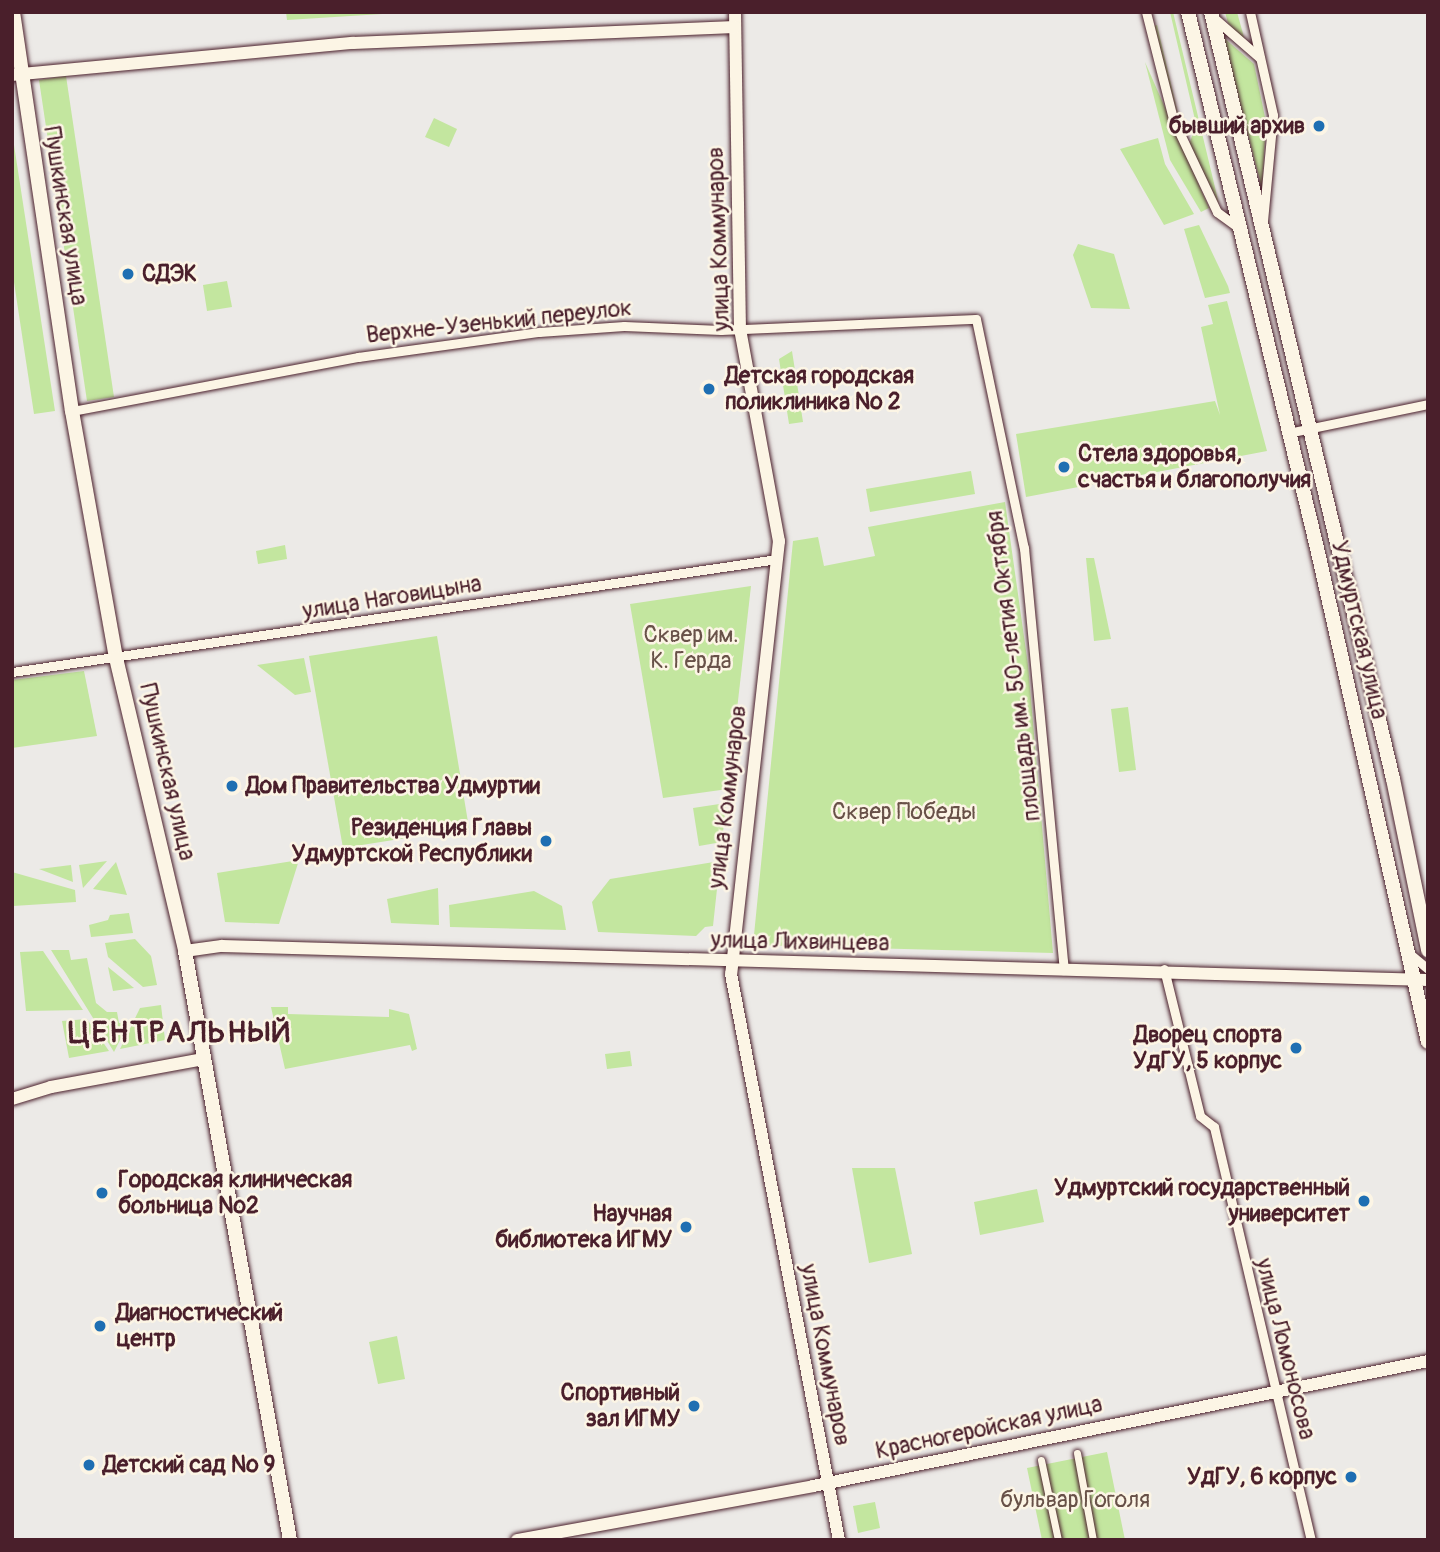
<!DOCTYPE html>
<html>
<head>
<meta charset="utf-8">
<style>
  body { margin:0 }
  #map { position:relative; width:1440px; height:1552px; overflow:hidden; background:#eceae7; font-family:Pangolin,sans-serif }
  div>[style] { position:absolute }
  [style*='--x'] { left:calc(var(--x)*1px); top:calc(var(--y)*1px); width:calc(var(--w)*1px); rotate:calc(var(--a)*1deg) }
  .green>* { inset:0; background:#c3e69f }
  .roads { filter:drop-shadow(0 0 2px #4a1f2b) drop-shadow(0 0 2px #4a1f2b) }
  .pedestrian>* { height:7px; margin:-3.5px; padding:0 3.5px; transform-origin:3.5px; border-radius:3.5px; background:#fcf5e5 }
  .minor>* { height:9px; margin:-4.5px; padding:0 4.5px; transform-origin:4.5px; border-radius:4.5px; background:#fcf5e5 }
  .tertiary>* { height:12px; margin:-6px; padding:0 6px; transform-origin:6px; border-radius:6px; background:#fcf5e5 }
  .primary>* { height:14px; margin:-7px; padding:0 7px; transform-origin:7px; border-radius:7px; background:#fcf5e5 }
  .dots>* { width:19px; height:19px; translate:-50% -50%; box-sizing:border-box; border:4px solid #fcf5e5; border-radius:50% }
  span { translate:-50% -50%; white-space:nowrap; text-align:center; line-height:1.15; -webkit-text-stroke:5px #fcf5e5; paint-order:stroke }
  .poi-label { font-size:23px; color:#4a1f2b; font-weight:700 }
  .right { translate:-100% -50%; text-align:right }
  .left { translate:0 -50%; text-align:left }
  .street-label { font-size:23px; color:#4a1f2b }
  .park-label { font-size:23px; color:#685148 }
  .district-label { font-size:30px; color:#4a1f2b; font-weight:700; letter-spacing:2px }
  .frame { position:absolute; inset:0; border:14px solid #4a1f2b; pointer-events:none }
</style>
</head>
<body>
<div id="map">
  <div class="green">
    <div style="clip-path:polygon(286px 12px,414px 12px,287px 20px)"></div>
    <div style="clip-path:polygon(1170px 12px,1173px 12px,1219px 204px,1189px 145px,1196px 124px)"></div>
    <div style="clip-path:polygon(1225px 12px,1237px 12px,1245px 41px,1228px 23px)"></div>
    <div style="clip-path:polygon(1157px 25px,1181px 126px,1153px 26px)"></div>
    <div style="clip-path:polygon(1223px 37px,1254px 64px,1266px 122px,1262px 189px)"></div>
    <div style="clip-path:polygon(1145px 62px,1209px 208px,1201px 212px,1170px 160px)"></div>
    <div style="clip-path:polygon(66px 76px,114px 397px,87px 401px,39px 80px)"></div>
    <div style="clip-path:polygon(434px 118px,457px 129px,449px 147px,425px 137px)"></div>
    <div style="clip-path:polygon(12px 132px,55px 411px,34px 414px,12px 269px)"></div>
    <div style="clip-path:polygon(1158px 138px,1165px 164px,1194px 214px,1164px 225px,1120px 149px)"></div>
    <div style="clip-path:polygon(1199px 225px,1228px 286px,1230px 293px,1205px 298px,1184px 229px)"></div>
    <div style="clip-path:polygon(1078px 244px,1114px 254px,1130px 309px,1091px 308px,1073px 255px)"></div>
    <div style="clip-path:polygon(227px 281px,232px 307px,207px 311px,203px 285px)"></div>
    <div style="clip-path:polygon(1227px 301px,1267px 451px,1026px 497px,1016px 434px,1215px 401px,1220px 415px,1201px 327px,1213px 324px,1208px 305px)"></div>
    <div style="clip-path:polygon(792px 351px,803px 422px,789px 424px,779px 359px)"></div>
    <div style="clip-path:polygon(971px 471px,975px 494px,870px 512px,866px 489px)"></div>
    <div style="clip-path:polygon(1005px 502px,1028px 665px,1053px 953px,753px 945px,793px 541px,818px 537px,824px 566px,875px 556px,868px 527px)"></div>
    <div style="clip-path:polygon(285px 545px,287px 559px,258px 564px,256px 551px)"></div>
    <div style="clip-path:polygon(1086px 558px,1094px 558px,1111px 639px,1094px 641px)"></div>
    <div style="clip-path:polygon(751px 586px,728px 789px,663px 798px,630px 604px)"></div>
    <div style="clip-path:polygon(437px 636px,469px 828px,343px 848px,309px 656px)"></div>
    <div style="clip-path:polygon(304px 658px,311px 692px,295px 695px,257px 665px)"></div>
    <div style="clip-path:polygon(84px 671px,97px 736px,12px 748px,12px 680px)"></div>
    <div style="clip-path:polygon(1128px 707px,1136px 770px,1119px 772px,1111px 709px)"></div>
    <div style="clip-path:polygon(726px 803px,722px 842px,699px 846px,693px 808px)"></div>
    <div style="clip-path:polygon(299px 860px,279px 924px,225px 922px,217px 873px)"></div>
    <div style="clip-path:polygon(107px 861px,83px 888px,79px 865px)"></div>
    <div style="clip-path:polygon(720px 861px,713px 926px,705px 927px,696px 936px,598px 932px,592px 902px,610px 879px)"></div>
    <div style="clip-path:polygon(116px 862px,127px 895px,93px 889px)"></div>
    <div style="clip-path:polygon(71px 865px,73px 882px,39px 869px)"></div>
    <div style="clip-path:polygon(12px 872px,75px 890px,76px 902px,13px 906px)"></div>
    <div style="clip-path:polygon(438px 888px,439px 925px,391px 923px,387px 899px)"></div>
    <div style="clip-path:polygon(534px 891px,562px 906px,566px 930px,450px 927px,449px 905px)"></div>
    <div style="clip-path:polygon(129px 913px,133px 933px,91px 937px,89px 925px,108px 920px,110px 915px)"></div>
    <div style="clip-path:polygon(135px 939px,151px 956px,157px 985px,143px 987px,108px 957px,105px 943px)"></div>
    <div style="clip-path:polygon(51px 950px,69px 950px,71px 960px,87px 958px,96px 1003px,107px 1012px,117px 1012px,119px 1023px,129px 1022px,114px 1052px)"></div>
    <div style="clip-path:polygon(43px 951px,83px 1010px,26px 1011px,20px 952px)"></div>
    <div style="clip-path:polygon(108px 967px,134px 988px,113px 991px)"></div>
    <div style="clip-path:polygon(161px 1005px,165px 1040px,120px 1049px,140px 1008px)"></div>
    <div style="clip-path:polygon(271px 1007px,288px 1007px,288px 1014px,389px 1017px,389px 1009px,409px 1014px,417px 1049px,412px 1051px,410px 1045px,285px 1069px)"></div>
    <div style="clip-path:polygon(87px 1019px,109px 1051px,69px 1058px,62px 1021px)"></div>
    <div style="clip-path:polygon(630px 1051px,632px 1066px,607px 1069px,605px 1054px)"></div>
    <div style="clip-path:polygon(852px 1168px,895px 1168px,912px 1254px,869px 1263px)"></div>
    <div style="clip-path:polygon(1037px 1189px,1044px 1222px,980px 1235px,974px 1202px)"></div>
    <div style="clip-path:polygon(397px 1336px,405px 1379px,378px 1384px,369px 1342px)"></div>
    <div style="clip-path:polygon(1107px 1452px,1125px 1540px,1042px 1540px,1027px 1468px)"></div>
    <div style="clip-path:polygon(875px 1502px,880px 1528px,858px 1533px,853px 1506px)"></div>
  </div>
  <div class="roads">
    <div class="pedestrian">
      <div style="--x:1077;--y:1453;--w:88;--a:79.6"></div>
      <div style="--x:1041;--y:1460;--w:82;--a:78"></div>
    </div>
    <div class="minor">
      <div style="--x:1146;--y:12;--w:110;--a:75.8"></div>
      <div style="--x:1173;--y:119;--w:103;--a:64.7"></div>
      <div style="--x:1217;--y:212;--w:29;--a:36"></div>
      <div style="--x:1250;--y:12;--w:106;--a:77.4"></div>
      <div style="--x:1273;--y:115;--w:105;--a:95.4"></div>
      <div style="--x:1214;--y:18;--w:61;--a:41"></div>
      <div style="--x:72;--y:411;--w:291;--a:-10.7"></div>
      <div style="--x:358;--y:357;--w:183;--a:-7.9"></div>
      <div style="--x:539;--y:332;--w:85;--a:-4"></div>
      <div style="--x:624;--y:326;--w:97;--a:2.4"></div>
      <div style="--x:721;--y:330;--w:255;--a:-2.5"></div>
      <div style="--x:976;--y:319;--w:234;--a:78.2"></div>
      <div style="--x:1024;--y:548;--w:424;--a:84.6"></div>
      <div style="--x:1288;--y:433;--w:143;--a:-11.7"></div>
      <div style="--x:12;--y:672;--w:773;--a:-8.4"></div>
      <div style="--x:1410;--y:954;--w:23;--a:40"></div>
      <div style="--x:1164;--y:969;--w:151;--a:76.2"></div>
      <div style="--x:1200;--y:1116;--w:18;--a:38"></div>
      <div style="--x:1214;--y:1127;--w:424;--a:76.8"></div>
    </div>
    <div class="tertiary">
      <div style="--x:735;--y:12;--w:317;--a:89.1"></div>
      <div style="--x:740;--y:329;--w:216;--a:79.6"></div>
      <div style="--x:779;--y:541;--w:436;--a:96.3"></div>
      <div style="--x:731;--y:974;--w:576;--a:79.2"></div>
      <div style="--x:12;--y:75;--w:342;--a:-5.4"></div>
      <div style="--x:353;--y:43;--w:382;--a:-2.4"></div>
      <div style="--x:185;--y:951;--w:37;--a:-8"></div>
      <div style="--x:222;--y:946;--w:1206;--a:1.61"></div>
      <div style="--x:12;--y:1099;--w:41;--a:-17.1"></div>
      <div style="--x:51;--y:1087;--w:155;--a:-10.4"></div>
      <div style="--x:517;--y:1540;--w:301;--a:-10.3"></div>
      <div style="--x:813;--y:1486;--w:628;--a:-11.49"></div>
    </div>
    <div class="primary">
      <div style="--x:13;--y:12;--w:403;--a:81.6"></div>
      <div style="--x:72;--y:411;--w:251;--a:79.9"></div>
      <div style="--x:116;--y:658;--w:301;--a:76.7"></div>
      <div style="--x:185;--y:951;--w:598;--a:79.89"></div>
      <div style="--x:1188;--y:12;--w:551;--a:76.47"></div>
      <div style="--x:1317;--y:548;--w:506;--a:77.34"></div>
      <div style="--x:1211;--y:12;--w:788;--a:76.65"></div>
      <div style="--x:1393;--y:779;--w:175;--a:78.4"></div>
    </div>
  </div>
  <div class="dots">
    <div style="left:1319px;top:126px;background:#1f6fb2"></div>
    <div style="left:128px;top:274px;background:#1f6fb2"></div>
    <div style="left:709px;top:389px;background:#1f6fb2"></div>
    <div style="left:1064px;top:467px;background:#1f6fb2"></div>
    <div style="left:232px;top:786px;background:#1f6fb2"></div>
    <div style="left:546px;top:841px;background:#1f6fb2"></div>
    <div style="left:1296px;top:1048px;background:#1f6fb2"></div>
    <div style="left:102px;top:1193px;background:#1f6fb2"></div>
    <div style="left:1364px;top:1201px;background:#1f6fb2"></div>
    <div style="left:686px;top:1227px;background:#1f6fb2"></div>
    <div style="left:100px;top:1326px;background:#1f6fb2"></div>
    <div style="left:694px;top:1406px;background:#1f6fb2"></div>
    <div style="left:89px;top:1465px;background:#1f6fb2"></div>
    <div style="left:1351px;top:1477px;background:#1f6fb2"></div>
  </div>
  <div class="poi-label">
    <span class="right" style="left:1305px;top:126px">бывший архив</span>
    <span class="left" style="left:142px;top:274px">СДЭК</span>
    <span class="left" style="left:725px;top:389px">Детская городская<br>поликлиника № 2</span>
    <span class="left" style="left:1078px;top:467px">Стела здоровья,<br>счастья и благополучия</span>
    <span class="left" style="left:246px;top:786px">Дом Правительства Удмуртии</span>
    <span class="right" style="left:532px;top:841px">Резиденция Главы<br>Удмуртской Республики</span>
    <span class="right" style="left:1282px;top:1048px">Дворец спорта<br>УдГУ, 5 корпус</span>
    <span class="left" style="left:118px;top:1193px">Городская клиническая<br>больница №2</span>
    <span class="right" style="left:1350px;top:1201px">Удмуртский государственный<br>университет</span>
    <span class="right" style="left:672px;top:1227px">Научная<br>библиотека ИГМУ</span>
    <span class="left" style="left:116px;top:1326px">Диагностический<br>центр</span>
    <span class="right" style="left:680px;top:1406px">Спортивный<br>зал ИГМУ</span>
    <span class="left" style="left:103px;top:1465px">Детский сад № 9</span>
    <span class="right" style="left:1337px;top:1477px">УдГУ, 6 корпус</span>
  </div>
  <div class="street-label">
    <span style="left:65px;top:216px;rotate:81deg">Пушкинская улица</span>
    <span style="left:719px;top:239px;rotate:-92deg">улица Коммунаров</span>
    <span style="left:499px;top:322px;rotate:-6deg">Верхне-Узенький переулок</span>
    <span style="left:392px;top:598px;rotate:-9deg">улица Наговицына</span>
    <span style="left:1359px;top:630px;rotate:77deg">Удмуртская улица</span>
    <span style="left:1014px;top:666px;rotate:-97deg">площадь им. 50-летия Октября</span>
    <span style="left:167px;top:772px;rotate:77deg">Пушкинская улица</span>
    <span style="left:728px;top:797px;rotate:-83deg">улица Коммунаров</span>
    <span style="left:800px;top:942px;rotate:1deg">улица Лихвинцева</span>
    <span style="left:1285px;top:1349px;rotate:76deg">улица Ломоносова</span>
    <span style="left:825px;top:1355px;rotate:79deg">улица Коммунаров</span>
    <span style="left:989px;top:1428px;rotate:-12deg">Красногеройская улица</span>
  </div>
  <div class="park-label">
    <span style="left:691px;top:648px">Сквер им.<br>К. Герда</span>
    <span style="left:904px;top:812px">Сквер Победы</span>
    <span style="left:1075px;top:1500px">бульвар Гоголя</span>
  </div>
  <div class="district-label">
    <span style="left:180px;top:1033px">ЦЕНТРАЛЬНЫЙ</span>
  </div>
  <div class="frame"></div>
</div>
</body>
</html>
